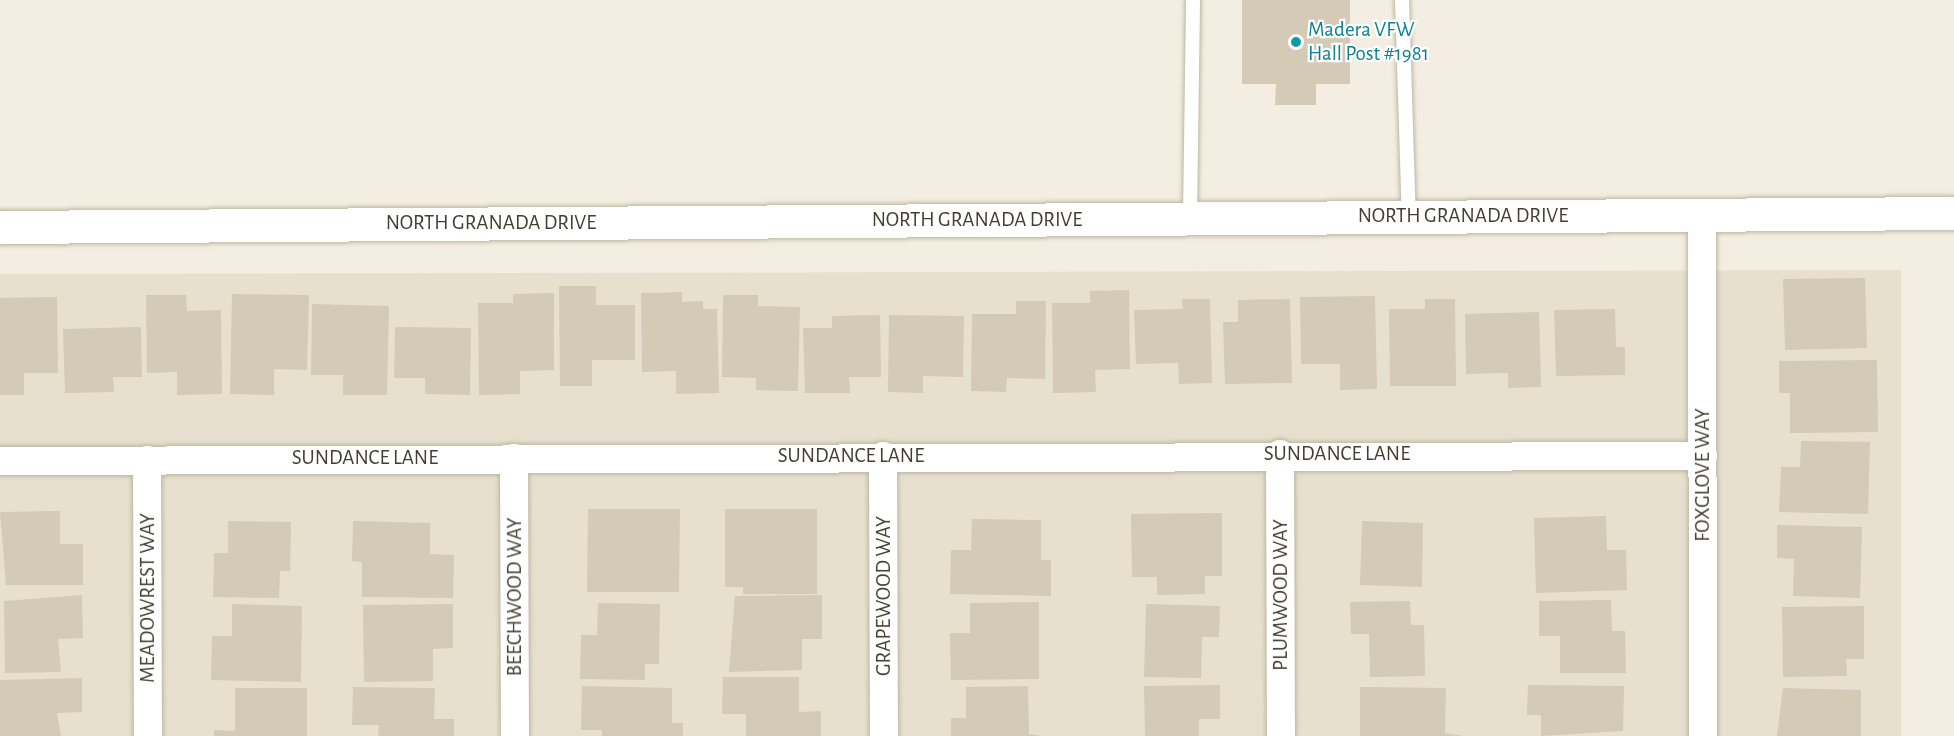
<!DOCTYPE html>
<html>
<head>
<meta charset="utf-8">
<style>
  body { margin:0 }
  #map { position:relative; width:1954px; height:736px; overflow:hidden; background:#f3eee1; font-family:"Alegreya Sans",sans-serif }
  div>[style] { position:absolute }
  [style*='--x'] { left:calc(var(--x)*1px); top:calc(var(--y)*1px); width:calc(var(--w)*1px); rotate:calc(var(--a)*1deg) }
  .residential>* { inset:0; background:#e7e0ce }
  .building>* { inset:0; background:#d4cab5 }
  .roads { filter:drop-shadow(0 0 2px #beb6a3) drop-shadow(0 0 2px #beb6a3) }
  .service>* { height:14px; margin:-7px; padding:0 7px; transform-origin:7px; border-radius:7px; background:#fff }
  .minor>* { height:28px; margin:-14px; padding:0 14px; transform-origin:14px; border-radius:14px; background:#fff }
  .tertiary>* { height:33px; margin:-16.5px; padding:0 16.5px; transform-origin:16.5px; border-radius:16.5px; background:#fff }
  .dots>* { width:16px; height:16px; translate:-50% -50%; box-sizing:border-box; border:3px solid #fff; border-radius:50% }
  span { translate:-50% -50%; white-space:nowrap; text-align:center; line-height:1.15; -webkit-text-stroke:4.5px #fff; paint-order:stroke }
  .culture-label { font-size:21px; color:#0d838f }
  .left { translate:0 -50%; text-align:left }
  .street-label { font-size:21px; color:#443d31 }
</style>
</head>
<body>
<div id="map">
  <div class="residential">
    <div style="clip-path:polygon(1901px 270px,1901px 736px,0 736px,0 274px)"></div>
  </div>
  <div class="building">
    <div style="clip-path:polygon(1242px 0,1350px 0,1350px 84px,1316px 84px,1316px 105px,1275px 105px,1276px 84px,1242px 84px)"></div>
    <div style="clip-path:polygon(1865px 278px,1867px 348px,1785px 350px,1783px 279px)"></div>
    <div style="clip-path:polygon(559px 286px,596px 286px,596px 305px,635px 305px,635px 360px,592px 360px,592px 386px,560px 386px)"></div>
    <div style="clip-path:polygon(1129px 290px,1130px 369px,1095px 370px,1096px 392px,1053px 393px,1052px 303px,1090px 303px,1090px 291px)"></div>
    <div style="clip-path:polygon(682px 292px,682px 302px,703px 301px,703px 309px,717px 309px,719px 393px,676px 394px,676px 371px,642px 372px,641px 293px)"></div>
    <div style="clip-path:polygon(554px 293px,554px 370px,520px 371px,520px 394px,479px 395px,478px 303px,513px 303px,513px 294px)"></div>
    <div style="clip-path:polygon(232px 294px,309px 295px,307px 370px,274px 369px,274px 395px,230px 394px)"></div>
    <div style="clip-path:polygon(146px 295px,186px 295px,187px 311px,221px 310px,222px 394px,177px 395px,177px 372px,147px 373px)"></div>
    <div style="clip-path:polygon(723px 295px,758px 295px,758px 306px,800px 307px,798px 391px,756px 390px,756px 378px,722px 377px)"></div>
    <div style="clip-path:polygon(1375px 296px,1377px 389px,1340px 390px,1340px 364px,1301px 364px,1300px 297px)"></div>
    <div style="clip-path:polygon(57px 297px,58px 373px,24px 373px,24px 395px,0 395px,0 298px)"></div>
    <div style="clip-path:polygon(1182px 299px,1210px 299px,1212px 383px,1179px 384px,1178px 363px,1136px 364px,1134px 310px,1183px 309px)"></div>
    <div style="clip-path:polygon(1290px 299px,1292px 383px,1225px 384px,1223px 322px,1238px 322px,1238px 300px)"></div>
    <div style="clip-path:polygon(1425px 299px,1455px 299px,1456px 386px,1390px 386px,1389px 309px,1425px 309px)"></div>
    <div style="clip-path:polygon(1016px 301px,1046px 301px,1045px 379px,1007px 378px,1006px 392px,971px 391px,972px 314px,1016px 314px)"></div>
    <div style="clip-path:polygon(312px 304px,389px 306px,387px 395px,343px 395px,343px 375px,311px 375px)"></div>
    <div style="clip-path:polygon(1615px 309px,1616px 347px,1625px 347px,1625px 375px,1556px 376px,1554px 310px)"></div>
    <div style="clip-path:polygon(1539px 312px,1541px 387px,1508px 388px,1508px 373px,1466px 374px,1465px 314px)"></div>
    <div style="clip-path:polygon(880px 315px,881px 377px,849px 377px,850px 393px,805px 393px,803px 328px,832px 328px,832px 316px)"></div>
    <div style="clip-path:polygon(889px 315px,964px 316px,963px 377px,923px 376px,923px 393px,888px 392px)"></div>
    <div style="clip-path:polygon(141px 327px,142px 377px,113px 377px,114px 392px,65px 393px,63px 329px)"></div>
    <div style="clip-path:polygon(395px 327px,471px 328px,470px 395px,425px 394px,425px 378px,394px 378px)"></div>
    <div style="clip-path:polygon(1877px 360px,1878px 432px,1790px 433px,1790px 393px,1779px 393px,1779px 361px)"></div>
    <div style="clip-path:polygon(1801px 441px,1870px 442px,1868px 514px,1779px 512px,1781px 467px,1800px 467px)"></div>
    <div style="clip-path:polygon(588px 509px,680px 509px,679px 592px,587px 592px)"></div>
    <div style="clip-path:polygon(725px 509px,817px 509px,817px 594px,743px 594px,743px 587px,725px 587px)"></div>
    <div style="clip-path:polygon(60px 511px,60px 544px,83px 544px,83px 585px,6px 585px,0 512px)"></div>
    <div style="clip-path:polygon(1222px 513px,1222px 576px,1205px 576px,1205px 594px,1157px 595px,1157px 577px,1132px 577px,1131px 514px)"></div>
    <div style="clip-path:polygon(1606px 516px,1607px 550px,1626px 550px,1627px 590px,1536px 593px,1534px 518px)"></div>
    <div style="clip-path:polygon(972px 519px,1041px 520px,1041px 560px,1051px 560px,1051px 596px,950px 594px,951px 550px,971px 550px)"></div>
    <div style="clip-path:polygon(228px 521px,291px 522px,290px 571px,280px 571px,279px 598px,213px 597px,214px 553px,228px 553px)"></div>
    <div style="clip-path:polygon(353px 521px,430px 523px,430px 554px,454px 555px,453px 598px,362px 597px,362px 562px,352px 561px)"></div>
    <div style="clip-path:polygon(1362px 521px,1423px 523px,1422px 587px,1360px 585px)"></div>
    <div style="clip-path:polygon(1777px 525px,1862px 527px,1860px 598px,1793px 596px,1794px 559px,1777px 558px)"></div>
    <div style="clip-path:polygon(82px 595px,83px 638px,58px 639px,61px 672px,5px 673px,4px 601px)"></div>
    <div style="clip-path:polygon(822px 595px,822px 639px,802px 639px,802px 670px,729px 672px,735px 596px)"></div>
    <div style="clip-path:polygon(1611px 600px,1612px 631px,1625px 631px,1626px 673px,1560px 673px,1560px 636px,1539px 636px,1539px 601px)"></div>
    <div style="clip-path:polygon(1410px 601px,1411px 625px,1424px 625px,1425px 676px,1370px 677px,1369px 634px,1351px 634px,1350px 602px)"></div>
    <div style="clip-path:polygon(1039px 602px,1039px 679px,951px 680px,950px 633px,970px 633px,970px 603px)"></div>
    <div style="clip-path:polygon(598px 603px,660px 604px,659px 664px,645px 664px,645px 680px,580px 679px,581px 635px,597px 635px)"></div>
    <div style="clip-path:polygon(232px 604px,302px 606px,301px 682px,211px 680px,212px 636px,232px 636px)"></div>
    <div style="clip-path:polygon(453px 604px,453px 648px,433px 649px,433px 681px,364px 682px,363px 605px)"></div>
    <div style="clip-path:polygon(1146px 604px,1220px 606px,1219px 637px,1202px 637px,1201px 678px,1144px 677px)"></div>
    <div style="clip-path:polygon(1864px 606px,1864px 659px,1846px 659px,1847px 676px,1783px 677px,1782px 607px)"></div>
    <div style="clip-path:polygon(723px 677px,799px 677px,799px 712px,821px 711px,821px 736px,746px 736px,746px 714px,722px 714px)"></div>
    <div style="clip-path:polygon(82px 678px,82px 712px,57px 713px,61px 736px,0 736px,0 680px)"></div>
    <div style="clip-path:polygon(1220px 685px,1220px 719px,1199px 719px,1199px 736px,1145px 736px,1144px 686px)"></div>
    <div style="clip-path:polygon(1528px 685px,1624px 686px,1623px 731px,1541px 736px,1541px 715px,1527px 715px)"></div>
    <div style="clip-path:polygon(582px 686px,672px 688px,672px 723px,683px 723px,683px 736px,602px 736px,602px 730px,581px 730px)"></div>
    <div style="clip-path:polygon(1028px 686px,1029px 734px,1042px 736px,951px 736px,951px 718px,966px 718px,966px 687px)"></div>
    <div style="clip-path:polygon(353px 687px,435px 688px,434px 719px,454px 719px,454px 736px,378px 736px,379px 725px,352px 725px)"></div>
    <div style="clip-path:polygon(1360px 687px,1446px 688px,1445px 733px,1463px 736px,1360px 736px)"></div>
    <div style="clip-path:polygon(235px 688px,307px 688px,307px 736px,214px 736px,214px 730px,235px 731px)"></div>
    <div style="clip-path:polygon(1783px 688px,1861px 690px,1861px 736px,1777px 736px)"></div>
  </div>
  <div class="roads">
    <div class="service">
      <div style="--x:1402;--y:0;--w:217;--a:88.2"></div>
      <div style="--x:1190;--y:218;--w:218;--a:-89.2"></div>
    </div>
    <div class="minor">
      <div style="--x:1702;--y:214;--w:522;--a:89.89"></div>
      <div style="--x:1280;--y:454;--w:282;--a:89.8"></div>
      <div style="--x:883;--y:456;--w:280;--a:89.8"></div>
      <div style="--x:514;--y:458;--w:278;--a:89.8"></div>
      <div style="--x:147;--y:460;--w:276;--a:89.8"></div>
      <div style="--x:0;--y:461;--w:1703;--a:-0.17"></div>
    </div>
    <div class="tertiary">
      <div style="--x:0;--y:227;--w:1954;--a:-0.41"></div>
    </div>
  </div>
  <div class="dots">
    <div style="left:1296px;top:42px;background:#0f9aa8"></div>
  </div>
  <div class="culture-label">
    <span class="left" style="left:1308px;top:42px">Madera VFW<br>Hall Post #1981</span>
  </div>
  <div class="street-label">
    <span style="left:1463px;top:216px">NORTH GRANADA DRIVE</span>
    <span style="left:977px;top:220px">NORTH GRANADA DRIVE</span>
    <span style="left:491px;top:223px">NORTH GRANADA DRIVE</span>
    <span style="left:1337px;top:454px">SUNDANCE LANE</span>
    <span style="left:851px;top:456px">SUNDANCE LANE</span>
    <span style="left:365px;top:458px">SUNDANCE LANE</span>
    <span style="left:1703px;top:475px;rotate:-90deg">FOXGLOVE WAY</span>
    <span style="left:1281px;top:595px;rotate:-90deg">PLUMWOOD WAY</span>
    <span style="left:884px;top:596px;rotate:-90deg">GRAPEWOOD WAY</span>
    <span style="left:515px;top:597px;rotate:-90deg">BEECHWOOD WAY</span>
    <span style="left:148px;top:598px;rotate:-90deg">MEADOWREST WAY</span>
  </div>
</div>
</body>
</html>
